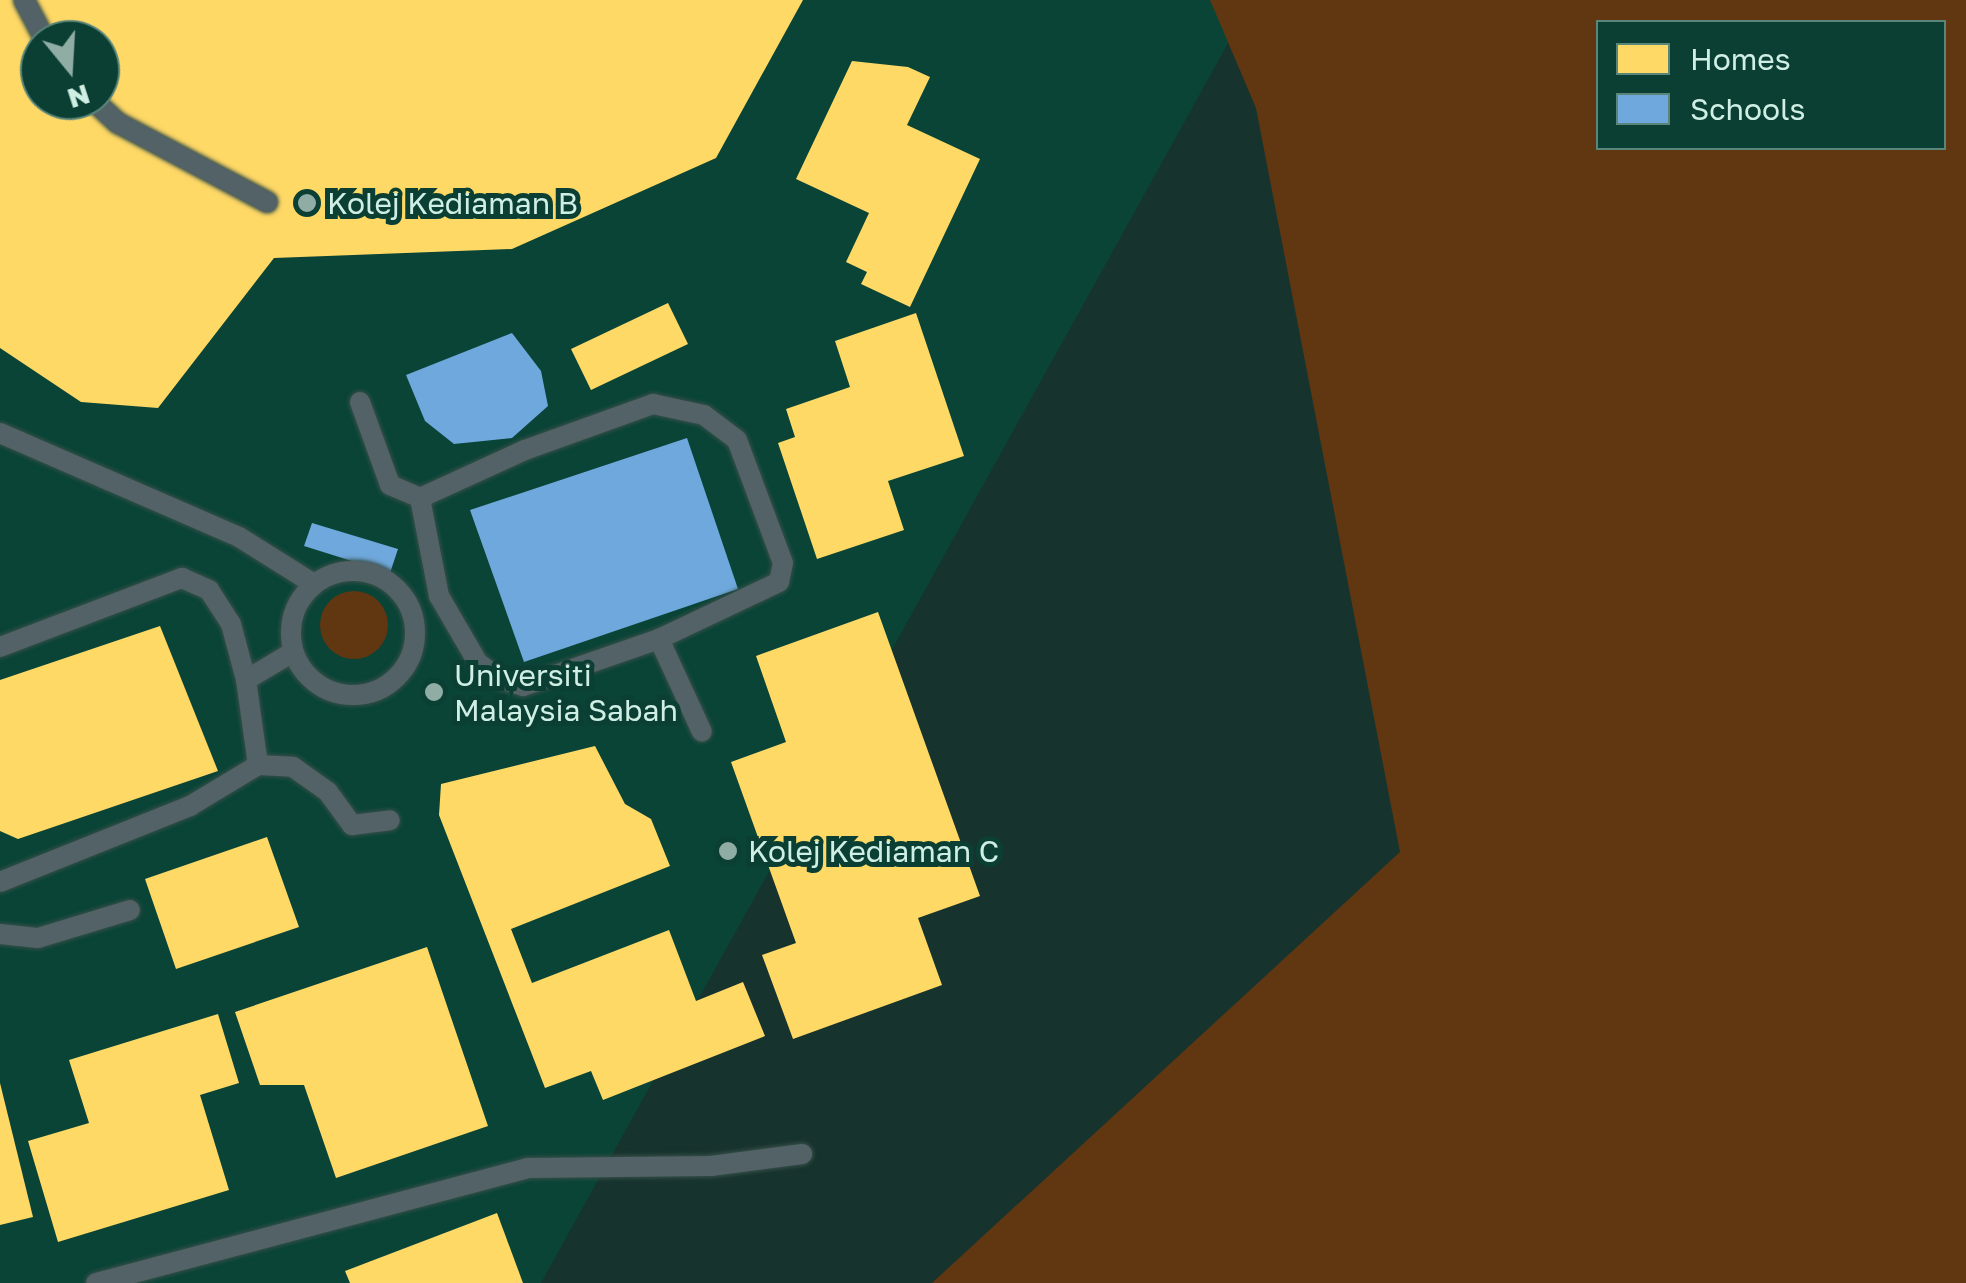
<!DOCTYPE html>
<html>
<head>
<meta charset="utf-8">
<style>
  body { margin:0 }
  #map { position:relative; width:1966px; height:1283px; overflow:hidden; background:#17332d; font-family:"Golos Text",sans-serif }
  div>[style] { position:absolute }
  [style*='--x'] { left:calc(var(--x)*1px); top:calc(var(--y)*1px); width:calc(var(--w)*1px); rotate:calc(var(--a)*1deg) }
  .built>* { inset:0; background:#094437 }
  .green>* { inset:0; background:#613712 }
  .round { border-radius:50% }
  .homes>* { inset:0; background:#ffd966 }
  .schools>* { inset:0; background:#6fa8dc }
  .roads { filter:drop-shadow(0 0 2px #374f49) drop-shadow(0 0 2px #374f49) }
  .lane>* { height:20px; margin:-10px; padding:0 10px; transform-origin:10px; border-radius:10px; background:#536267 }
  .lane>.ring { margin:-10px; padding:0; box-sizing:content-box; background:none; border:20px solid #536267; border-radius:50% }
  .dots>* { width:28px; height:28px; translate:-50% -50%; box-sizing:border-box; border:5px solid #0b3f33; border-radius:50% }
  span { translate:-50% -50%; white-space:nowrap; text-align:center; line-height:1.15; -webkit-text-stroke:10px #0b3f33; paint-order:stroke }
  .poi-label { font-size:30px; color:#d0efe4 }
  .left { translate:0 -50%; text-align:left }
  .legend { position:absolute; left:1596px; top:20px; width:350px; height:130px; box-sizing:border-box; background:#0b3f33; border:2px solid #5a857a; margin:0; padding:12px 18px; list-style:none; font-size:30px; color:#d0efe4 }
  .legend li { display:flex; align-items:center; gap:20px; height:50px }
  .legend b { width:50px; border:2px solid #5a857a }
  .north { position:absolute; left:20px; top:20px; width:100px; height:100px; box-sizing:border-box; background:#0b3f33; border:2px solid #5a857a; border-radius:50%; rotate:162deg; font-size:28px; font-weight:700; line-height:40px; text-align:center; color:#d0efe4 }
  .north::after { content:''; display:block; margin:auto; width:35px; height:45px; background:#8fada4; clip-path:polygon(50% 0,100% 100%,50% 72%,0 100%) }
</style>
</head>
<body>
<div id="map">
  <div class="built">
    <div style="clip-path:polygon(evenodd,0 0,1252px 0,541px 1283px,0 1283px,0 0,40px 40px,100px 40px,100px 100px,40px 100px,40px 40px)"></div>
  </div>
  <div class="green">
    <div style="clip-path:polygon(evenodd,1210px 0,1966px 0,1966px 1283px,932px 1283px,1400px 852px,1256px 108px,1210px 0,1598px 22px,1944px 22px,1944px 148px,1598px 148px,1598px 22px)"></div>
    <div class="round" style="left:320px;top:591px;width:68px;height:68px"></div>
  </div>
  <div class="homes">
    <div style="clip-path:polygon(evenodd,0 0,803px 0,716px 158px,512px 249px,274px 258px,158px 408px,81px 402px,0 348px,0 0,40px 40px,100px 40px,100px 100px,40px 100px,40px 40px)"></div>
    <div style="clip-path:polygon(852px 61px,908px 67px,930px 77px,907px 125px,980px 159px,910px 307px,861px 284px,867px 272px,846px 262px,869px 213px,796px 179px)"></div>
    <div style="clip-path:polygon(668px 303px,688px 344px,591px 390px,571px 349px)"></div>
    <div style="clip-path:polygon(916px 313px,964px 456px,888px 481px,904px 530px,817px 559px,778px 443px,795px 437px,786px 409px,850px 387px,835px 341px)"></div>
    <div style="clip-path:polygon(878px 612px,980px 896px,918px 918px,942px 985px,793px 1039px,762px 955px,796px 943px,731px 762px,786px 742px,756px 656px)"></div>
    <div style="clip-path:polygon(160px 626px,218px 771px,18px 839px,0 831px,0 680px)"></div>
    <div style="clip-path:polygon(595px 746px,625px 804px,651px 819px,670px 866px,511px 929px,532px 983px,669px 930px,696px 1001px,743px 982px,765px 1036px,603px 1100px,591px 1071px,545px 1088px,439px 815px,441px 784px)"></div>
    <div style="clip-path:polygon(267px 837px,299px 927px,176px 969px,145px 879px)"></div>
    <div style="clip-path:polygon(427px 947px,488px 1126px,336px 1178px,304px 1085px,260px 1085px,235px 1012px)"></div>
    <div style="clip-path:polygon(218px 1014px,239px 1083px,200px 1095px,229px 1190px,58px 1242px,28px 1141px,89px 1123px,69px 1060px)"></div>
    <div style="clip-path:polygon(0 1083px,33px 1217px,0 1225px)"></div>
    <div style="clip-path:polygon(497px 1213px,523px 1283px,350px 1283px,345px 1271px)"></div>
  </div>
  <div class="schools">
    <div style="clip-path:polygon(512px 333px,541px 371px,548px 406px,512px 438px,454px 444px,425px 421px,406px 375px)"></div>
    <div style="clip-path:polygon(687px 438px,738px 589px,524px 662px,470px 510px)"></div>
    <div style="clip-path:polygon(312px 523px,398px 549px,390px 573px,304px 546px)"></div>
  </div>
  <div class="roads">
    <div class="lane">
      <div style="--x:24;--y:0;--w:45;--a:62.3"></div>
      <div style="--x:93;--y:100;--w:34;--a:43"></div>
      <div style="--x:118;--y:123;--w:169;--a:27.9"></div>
      <div style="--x:360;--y:402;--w:88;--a:70.1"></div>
      <div style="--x:390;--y:485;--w:33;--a:23"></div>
      <div style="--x:653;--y:404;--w:52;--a:12.2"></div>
      <div style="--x:704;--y:415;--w:41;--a:37.1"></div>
      <div style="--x:737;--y:440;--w:131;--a:69.5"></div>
      <div style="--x:783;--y:563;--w:19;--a:102"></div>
      <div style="--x:779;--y:582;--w:133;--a:154.6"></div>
      <div style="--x:659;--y:639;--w:144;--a:160.9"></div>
      <div style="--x:523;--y:686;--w:24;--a:-163"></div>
      <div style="--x:500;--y:679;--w:27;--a:-144"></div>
      <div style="--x:478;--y:663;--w:78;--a:-120.2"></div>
      <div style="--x:439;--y:596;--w:100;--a:-101"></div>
      <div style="--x:420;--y:498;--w:115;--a:-24.6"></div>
      <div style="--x:525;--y:450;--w:136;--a:-19.8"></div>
      <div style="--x:0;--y:433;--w:261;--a:23.5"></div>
      <div style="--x:239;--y:537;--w:89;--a:32.1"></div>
      <div class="ring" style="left:291px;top:571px;width:104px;height:104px"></div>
      <div style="--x:659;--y:639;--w:102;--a:65.2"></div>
      <div style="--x:0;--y:647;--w:195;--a:-20.8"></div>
      <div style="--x:182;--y:578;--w:30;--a:24"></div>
      <div style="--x:209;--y:590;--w:40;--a:57.1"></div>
      <div style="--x:231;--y:624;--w:58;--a:75"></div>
      <div style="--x:258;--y:765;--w:35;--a:3"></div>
      <div style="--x:293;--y:767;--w:43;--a:35.5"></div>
      <div style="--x:328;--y:792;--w:41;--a:54"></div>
      <div style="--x:352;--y:825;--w:38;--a:-7"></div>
      <div style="--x:0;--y:882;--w:205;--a:-21.8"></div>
      <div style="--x:190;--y:806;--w:79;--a:-31.1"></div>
      <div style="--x:258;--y:765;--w:86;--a:-98"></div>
      <div style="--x:246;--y:680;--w:55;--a:-30.8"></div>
      <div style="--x:0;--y:934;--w:38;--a:6"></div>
      <div style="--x:38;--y:938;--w:96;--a:-16.9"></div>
      <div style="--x:96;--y:1283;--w:447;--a:-14.9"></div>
      <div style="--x:528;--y:1168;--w:183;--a:-0.6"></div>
      <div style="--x:711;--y:1166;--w:92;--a:-7.5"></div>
    </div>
  </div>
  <div class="dots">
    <div style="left:307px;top:203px;background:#8fada4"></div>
    <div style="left:434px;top:692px;background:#8fada4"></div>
    <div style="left:728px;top:851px;background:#8fada4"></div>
  </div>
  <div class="poi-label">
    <span class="left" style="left:327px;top:203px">Kolej Kediaman B</span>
    <span class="left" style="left:454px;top:692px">Universiti<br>Malaysia Sabah</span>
    <span class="left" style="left:748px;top:851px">Kolej Kediaman C</span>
  </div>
  <ul class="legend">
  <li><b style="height:28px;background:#ffd966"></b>Homes</li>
  <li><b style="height:28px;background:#6fa8dc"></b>Schools</li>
  </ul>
  <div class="north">N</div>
</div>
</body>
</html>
